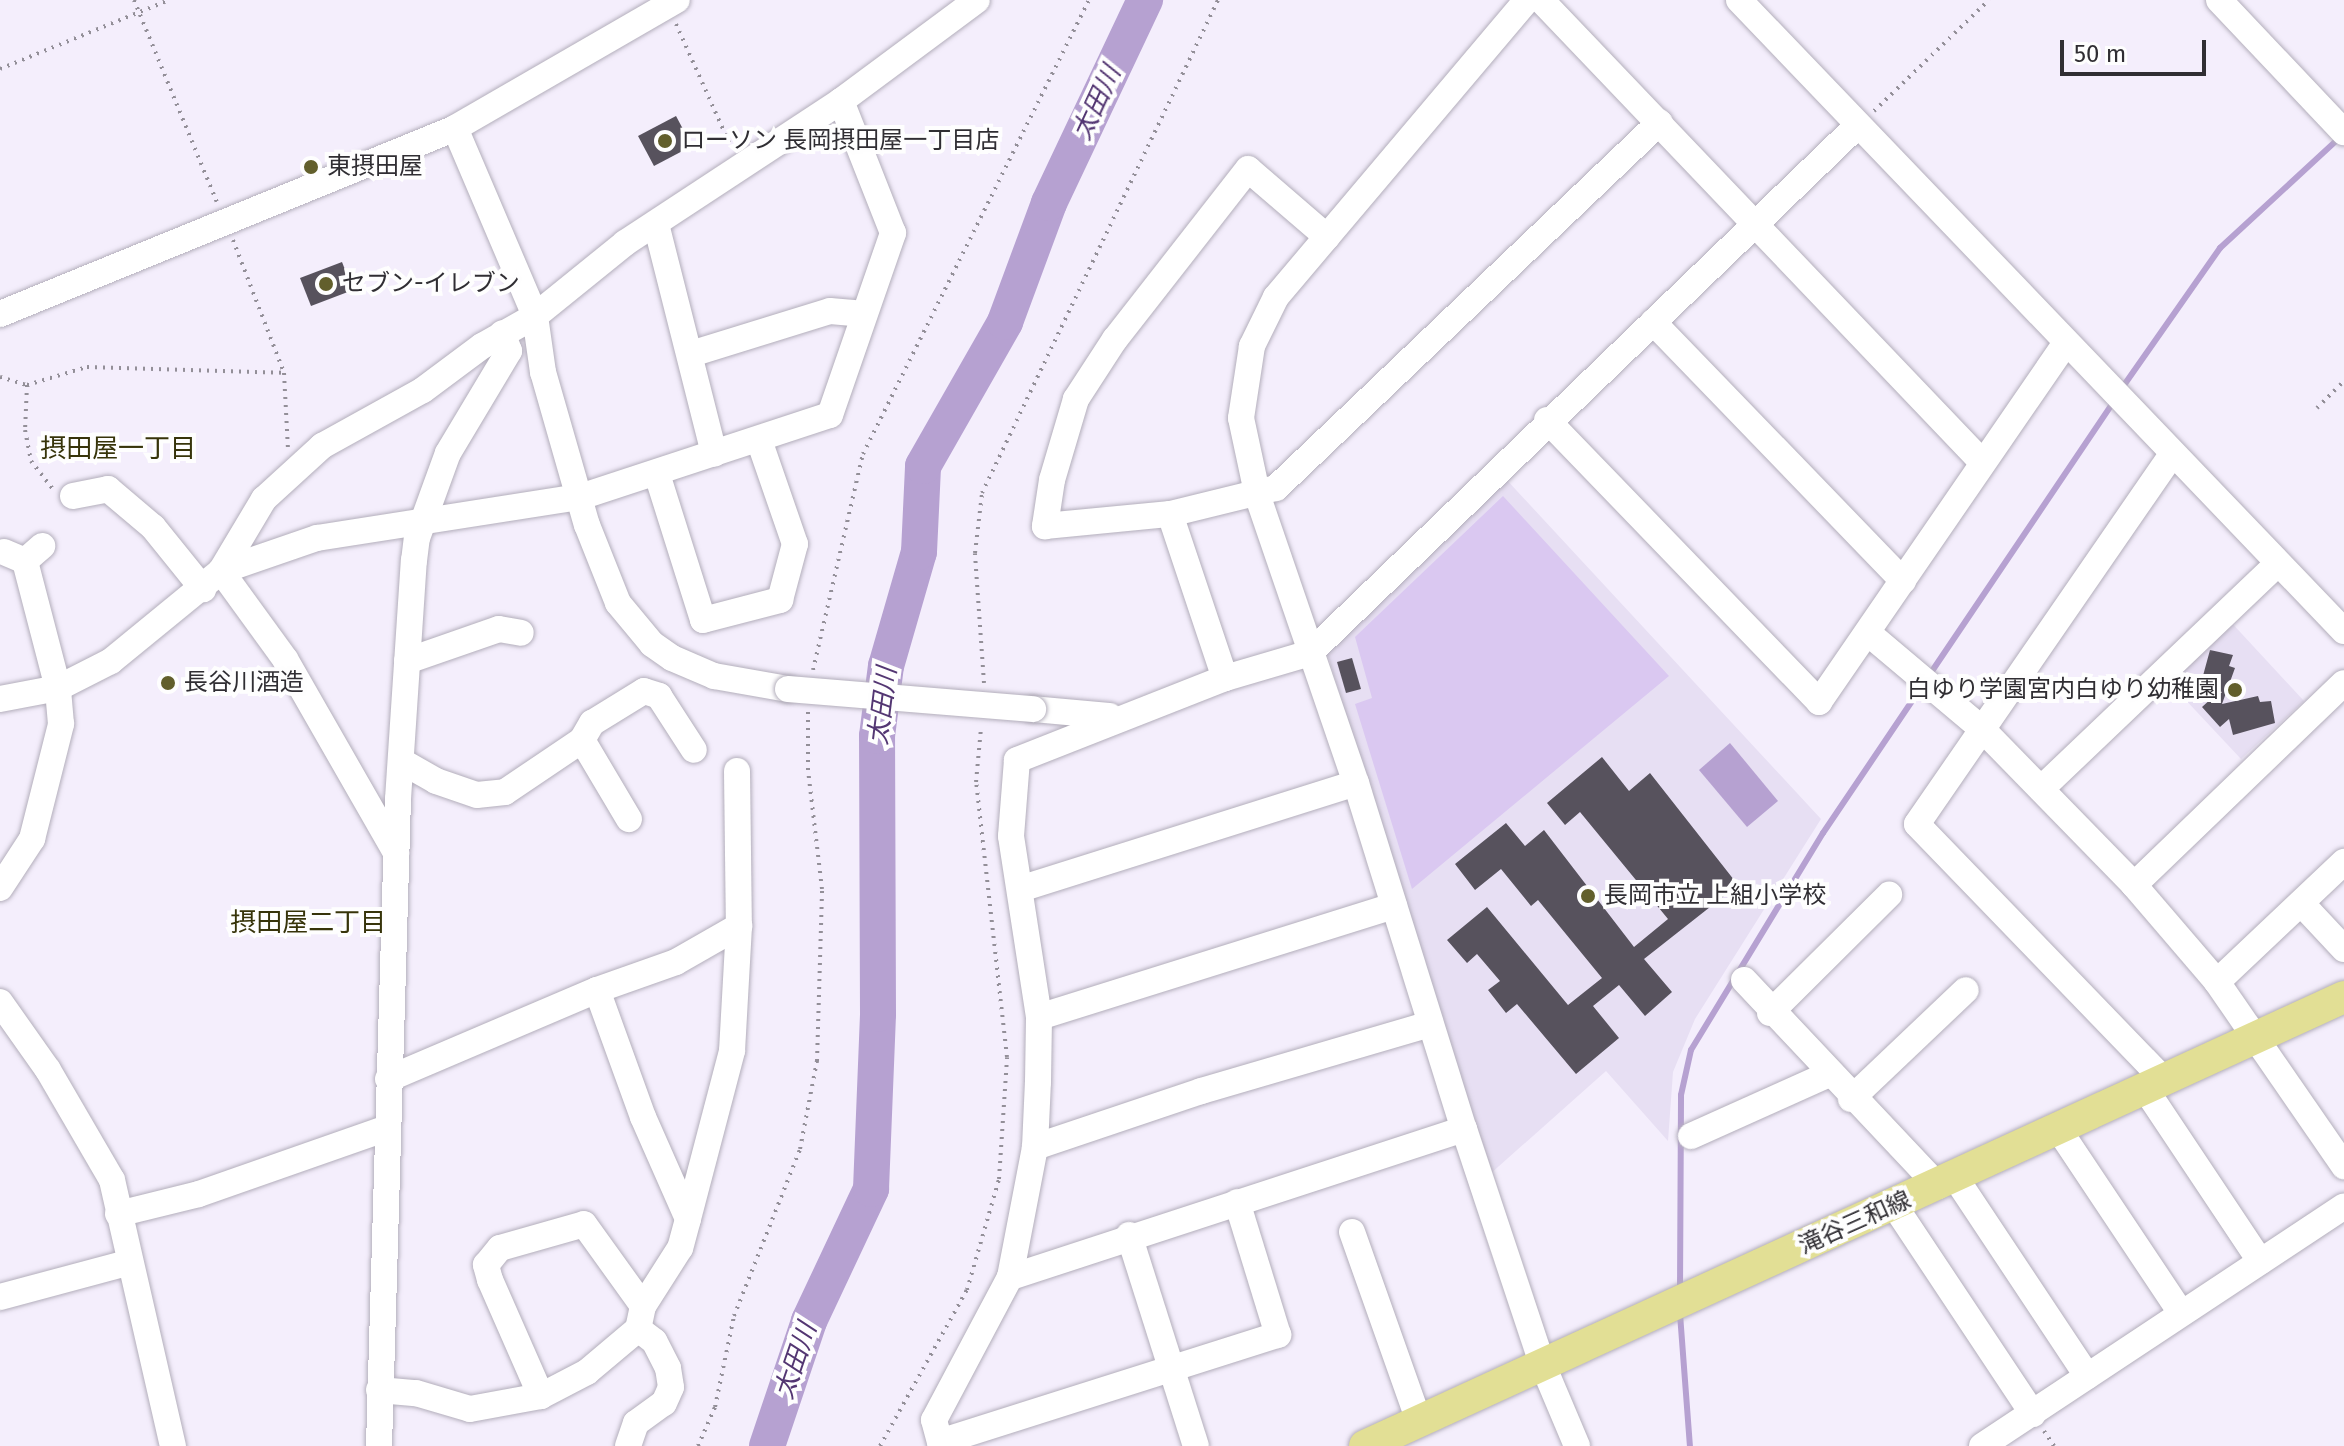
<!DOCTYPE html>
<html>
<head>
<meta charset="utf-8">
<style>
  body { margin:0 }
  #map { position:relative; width:2344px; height:1446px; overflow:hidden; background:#f4eefc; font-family:"Fira Sans","Noto Sans JP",sans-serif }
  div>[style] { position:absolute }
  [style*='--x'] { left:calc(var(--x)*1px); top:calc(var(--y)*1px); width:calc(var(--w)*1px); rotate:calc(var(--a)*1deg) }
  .built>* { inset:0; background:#e7dff3 }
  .green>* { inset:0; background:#dac8f1 }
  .water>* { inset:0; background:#b6a1d1 }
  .stream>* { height:6px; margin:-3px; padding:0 3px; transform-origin:3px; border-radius:3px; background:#b6a1d1 }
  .river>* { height:36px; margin:-18px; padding:0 18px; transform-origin:18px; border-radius:18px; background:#b6a1d1 }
  .building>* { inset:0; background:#57525d }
  .path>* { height:4px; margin-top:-2px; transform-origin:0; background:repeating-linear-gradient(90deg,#938f98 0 2px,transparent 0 8px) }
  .roads { filter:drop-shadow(0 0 2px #b3aebb) drop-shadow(0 0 2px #b3aebb) }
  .minor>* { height:26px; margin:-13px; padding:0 13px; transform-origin:13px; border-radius:13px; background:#fff }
  .major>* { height:32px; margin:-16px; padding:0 16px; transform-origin:16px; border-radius:16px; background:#e2df95 }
  .bridges { filter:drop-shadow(0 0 2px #b3aebb) drop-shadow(0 0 2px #b3aebb) }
  .minor-bridge>* { height:26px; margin:-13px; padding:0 13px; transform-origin:13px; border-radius:13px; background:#fff }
  .dots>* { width:22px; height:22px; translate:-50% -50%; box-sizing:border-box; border:4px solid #fefefe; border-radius:50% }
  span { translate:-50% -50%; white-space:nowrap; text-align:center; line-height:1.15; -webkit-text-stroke:8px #fefefe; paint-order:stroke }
  .poi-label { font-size:24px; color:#302e33 }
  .left { translate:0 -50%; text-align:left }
  .right { translate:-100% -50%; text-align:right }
  .street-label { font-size:24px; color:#302e33 }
  .water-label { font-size:26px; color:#533672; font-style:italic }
  .neighbourhood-label { font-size:26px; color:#37340a }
  .scale { position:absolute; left:2060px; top:40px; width:146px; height:36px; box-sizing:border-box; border:4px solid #302e33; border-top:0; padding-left:10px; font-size:24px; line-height:28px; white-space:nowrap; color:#302e33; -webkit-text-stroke:6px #fefefe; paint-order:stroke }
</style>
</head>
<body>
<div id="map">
  <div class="built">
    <div style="clip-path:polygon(1505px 478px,1821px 819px,1695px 1019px,1673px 1072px,1668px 1141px,1606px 1071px,1489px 1175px,1327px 653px)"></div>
    <div style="clip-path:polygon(2229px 620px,2304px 701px,2241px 759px,2166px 679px)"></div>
  </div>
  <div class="green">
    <div style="clip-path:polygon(1503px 496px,1669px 676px,1412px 889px,1355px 704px,1372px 698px,1355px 637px)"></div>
  </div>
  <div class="water">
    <div style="clip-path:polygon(1730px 743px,1778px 801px,1747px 827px,1699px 770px)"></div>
  </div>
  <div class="stream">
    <div style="--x:2122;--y:388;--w:171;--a:-55"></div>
    <div style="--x:2220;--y:248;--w:162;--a:-42.7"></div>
    <div style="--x:1928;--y:677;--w:333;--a:-56"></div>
    <div style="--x:1680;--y:1291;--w:196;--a:-89.7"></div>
    <div style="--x:1681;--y:1095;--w:46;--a:-77.5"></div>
    <div style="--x:1691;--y:1050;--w:254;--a:-58.7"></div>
    <div style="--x:1823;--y:833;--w:177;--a:-56"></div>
    <div style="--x:1680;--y:1314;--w:132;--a:85.7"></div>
  </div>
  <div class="river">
    <div style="--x:767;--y:1446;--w:132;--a:-71.4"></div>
    <div style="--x:809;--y:1321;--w:146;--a:-64.8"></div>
    <div style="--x:871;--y:1189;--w:175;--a:-87.7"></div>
    <div style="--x:878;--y:1014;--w:278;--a:-90.2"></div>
    <div style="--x:877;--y:736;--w:71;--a:-82.7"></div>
    <div style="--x:886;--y:666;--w:119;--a:-73.9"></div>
    <div style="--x:919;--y:552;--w:86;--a:-87.3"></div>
    <div style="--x:923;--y:466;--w:166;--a:-60.3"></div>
    <div style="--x:1005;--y:322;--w:127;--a:-69.7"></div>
    <div style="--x:1049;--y:203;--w:225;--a:-64.7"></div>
  </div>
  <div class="building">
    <div style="clip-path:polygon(676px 116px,692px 146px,654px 166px,638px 136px)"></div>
    <div style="clip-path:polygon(342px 262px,353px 290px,311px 306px,300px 278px)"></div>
    <div style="clip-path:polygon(2210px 650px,2233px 655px,2229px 666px,2235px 668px,2222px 704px,2258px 696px,2260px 702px,2271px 701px,2275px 723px,2233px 735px,2229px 719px,2220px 727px,2202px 707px,2212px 698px,2198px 694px)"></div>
    <div style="clip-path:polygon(1352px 658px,1361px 689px,1346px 693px,1337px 662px)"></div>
    <div style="clip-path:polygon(1602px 757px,1629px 791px,1650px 773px,1738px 885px,1644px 959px,1672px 992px,1645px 1016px,1619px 985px,1593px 1006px,1619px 1038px,1576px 1074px,1517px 1004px,1506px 1013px,1488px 990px,1500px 981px,1477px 954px,1467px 963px,1447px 940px,1487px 907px,1568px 1005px,1602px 978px,1538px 900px,1531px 906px,1501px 869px,1475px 890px,1455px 864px,1506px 823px,1525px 846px,1544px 830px,1634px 947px,1668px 919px,1580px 812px,1565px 825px,1547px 803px)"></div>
  </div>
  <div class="path">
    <div style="--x:134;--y:0;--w:218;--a:67.7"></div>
    <div style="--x:676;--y:24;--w:135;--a:65.9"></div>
    <div style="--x:0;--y:69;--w:183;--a:-22.2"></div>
    <div style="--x:1874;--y:111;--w:160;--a:-44"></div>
    <div style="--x:233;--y:240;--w:142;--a:69"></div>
    <div style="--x:284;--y:373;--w:76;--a:87"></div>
    <div style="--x:0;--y:377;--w:28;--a:17"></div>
    <div style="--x:27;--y:385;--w:63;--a:-16.7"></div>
    <div style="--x:87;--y:367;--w:197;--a:1.7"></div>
    <div style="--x:27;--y:385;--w:45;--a:92.5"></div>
    <div style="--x:25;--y:430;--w:32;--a:79"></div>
    <div style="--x:31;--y:461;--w:37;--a:52"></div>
    <div style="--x:2317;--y:408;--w:38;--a:-45"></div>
    <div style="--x:813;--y:670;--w:222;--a:-77"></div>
    <div style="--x:863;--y:454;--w:507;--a:-63.54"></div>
    <div style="--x:984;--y:683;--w:130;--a:-94"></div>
    <div style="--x:975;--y:553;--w:60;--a:-83.3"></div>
    <div style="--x:982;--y:493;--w:547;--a:-64.42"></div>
    <div style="--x:2044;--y:1431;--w:18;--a:56"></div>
    <div style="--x:698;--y:1446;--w:43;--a:-66.4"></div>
    <div style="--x:715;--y:1407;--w:93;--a:-78.2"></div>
    <div style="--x:734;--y:1316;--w:180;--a:-68.4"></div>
    <div style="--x:800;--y:1149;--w:90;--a:-79.1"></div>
    <div style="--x:817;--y:1061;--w:172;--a:-88.3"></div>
    <div style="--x:822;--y:889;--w:120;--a:-96.7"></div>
    <div style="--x:808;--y:770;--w:60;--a:-90"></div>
    <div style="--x:880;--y:1446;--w:179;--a:-60.9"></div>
    <div style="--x:967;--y:1290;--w:116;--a:-73.9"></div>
    <div style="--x:999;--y:1179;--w:122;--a:-86.2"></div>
    <div style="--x:1007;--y:1057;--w:277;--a:-96.4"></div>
    <div style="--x:976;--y:782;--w:54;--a:-84.7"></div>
  </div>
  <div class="roads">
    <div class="minor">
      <div style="--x:1527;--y:0;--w:389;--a:130.2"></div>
      <div style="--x:1276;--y:297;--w:55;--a:116.1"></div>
      <div style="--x:1252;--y:346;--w:73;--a:98.7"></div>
      <div style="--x:1241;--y:418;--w:81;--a:77.9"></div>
      <div style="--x:1258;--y:497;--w:302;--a:71.1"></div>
      <div style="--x:1356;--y:783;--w:362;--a:72.7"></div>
      <div style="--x:1464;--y:1129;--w:247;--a:71.6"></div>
      <div style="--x:1542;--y:1363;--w:90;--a:67.1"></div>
      <div style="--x:1541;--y:0;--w:639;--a:46.33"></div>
      <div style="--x:1739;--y:0;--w:874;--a:46.21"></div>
      <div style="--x:2219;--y:0;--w:182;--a:46.6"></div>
      <div style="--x:455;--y:128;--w:204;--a:66.9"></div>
      <div style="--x:535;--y:316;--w:57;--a:81.9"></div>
      <div style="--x:543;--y:372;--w:159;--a:74"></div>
      <div style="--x:587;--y:525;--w:84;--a:68.3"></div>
      <div style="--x:618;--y:603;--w:53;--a:50.3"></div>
      <div style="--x:652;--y:644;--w:24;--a:35"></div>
      <div style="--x:672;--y:658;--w:46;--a:23.2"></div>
      <div style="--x:714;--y:676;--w:75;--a:10"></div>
      <div style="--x:656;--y:224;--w:237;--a:75.8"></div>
      <div style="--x:1327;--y:237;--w:104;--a:-139.3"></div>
      <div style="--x:1248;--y:169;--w:216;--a:128"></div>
      <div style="--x:1115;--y:339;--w:72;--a:123"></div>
      <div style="--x:1076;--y:399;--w:84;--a:106.5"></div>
      <div style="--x:1052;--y:480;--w:47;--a:98.7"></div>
      <div style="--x:1045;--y:526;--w:126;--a:-5.5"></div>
      <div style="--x:1170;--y:514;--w:109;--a:-13.8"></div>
      <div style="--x:1276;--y:488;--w:530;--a:-43.63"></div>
      <div style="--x:0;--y:314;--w:492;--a:-22.2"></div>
      <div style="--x:455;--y:128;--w:256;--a:-30"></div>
      <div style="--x:1653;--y:322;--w:360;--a:46"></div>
      <div style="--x:691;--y:354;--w:145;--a:-17.2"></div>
      <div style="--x:830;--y:311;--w:32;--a:5"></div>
      <div style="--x:1547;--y:420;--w:392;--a:46"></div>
      <div style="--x:1819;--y:702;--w:434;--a:-55.5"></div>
      <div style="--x:657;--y:474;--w:153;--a:72.5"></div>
      <div style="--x:703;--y:620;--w:80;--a:-14.6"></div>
      <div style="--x:780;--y:600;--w:58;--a:-75"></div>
      <div style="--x:795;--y:544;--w:110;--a:-109.1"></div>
      <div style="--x:73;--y:496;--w:36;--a:-11"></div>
      <div style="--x:108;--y:489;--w:59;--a:40.2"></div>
      <div style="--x:153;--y:527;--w:80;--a:51.1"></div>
      <div style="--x:1170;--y:514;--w:173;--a:71.5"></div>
      <div style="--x:4;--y:552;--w:23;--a:23"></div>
      <div style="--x:25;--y:561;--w:23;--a:-41"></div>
      <div style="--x:221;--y:571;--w:102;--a:-19"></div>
      <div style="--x:317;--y:538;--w:266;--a:-8.9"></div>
      <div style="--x:580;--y:497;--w:263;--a:-18.2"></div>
      <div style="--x:830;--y:415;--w:193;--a:-70.9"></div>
      <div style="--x:893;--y:233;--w:142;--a:-111.5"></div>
      <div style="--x:221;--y:571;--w:109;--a:54"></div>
      <div style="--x:285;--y:659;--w:224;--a:60.2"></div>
      <div style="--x:1868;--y:633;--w:150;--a:40.1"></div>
      <div style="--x:1983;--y:730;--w:216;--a:45.7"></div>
      <div style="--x:2134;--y:885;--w:128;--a:49.4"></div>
      <div style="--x:2217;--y:982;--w:224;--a:55.4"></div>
      <div style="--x:407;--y:661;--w:97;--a:-19.2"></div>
      <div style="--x:499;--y:629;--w:22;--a:10"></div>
      <div style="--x:0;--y:699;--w:59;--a:-10.7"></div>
      <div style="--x:58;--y:688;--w:59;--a:-27"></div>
      <div style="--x:111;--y:661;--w:142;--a:-39.3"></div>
      <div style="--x:221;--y:571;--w:84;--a:-59.2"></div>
      <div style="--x:264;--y:499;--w:79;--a:-42.4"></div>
      <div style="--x:322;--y:446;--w:115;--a:-29"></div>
      <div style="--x:423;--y:390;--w:74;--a:-36.7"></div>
      <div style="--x:482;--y:346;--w:61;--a:-29.5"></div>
      <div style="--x:535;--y:316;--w:116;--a:-39"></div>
      <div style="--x:625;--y:243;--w:258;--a:-33.3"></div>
      <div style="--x:841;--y:101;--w:169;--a:-36.6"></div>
      <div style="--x:1033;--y:709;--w:77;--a:5.2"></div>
      <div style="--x:582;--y:740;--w:92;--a:59.3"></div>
      <div style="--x:401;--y:761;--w:40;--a:29.7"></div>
      <div style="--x:436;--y:781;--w:43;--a:18.9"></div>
      <div style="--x:477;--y:795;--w:28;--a:-6"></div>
      <div style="--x:505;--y:792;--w:93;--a:-34"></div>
      <div style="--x:582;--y:740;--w:20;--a:-60"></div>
      <div style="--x:592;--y:723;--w:61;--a:-31.6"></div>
      <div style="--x:644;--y:691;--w:16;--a:18"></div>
      <div style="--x:659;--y:696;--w:64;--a:57.1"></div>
      <div style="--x:737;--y:771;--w:155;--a:89.3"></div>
      <div style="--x:2041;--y:789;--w:326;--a:-43.6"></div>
      <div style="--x:2134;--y:885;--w:291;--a:-43.9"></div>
      <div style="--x:0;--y:888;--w:59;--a:-56.9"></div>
      <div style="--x:32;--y:839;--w:119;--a:-75.8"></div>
      <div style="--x:61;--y:724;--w:36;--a:-95"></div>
      <div style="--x:58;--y:688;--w:131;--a:-104.6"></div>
      <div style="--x:1020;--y:889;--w:352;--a:-17.5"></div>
      <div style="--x:2301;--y:903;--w:63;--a:46.9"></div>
      <div style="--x:1744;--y:980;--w:283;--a:46.7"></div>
      <div style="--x:2217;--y:982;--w:175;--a:-43.4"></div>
      <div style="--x:597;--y:990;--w:84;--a:-19.5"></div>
      <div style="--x:676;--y:962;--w:73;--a:-29.7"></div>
      <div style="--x:739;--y:926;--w:125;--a:93.2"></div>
      <div style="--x:732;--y:1051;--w:174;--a:104.7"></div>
      <div style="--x:0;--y:1002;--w:83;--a:54.8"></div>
      <div style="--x:48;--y:1070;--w:127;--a:59.8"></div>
      <div style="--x:112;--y:1180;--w:273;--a:77.1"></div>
      <div style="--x:1770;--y:1013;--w:168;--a:-44.8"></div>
      <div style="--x:1039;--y:1017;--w:372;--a:-17.4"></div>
      <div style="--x:388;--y:1079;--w:227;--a:-23.1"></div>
      <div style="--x:597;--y:990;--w:135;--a:70.1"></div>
      <div style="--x:643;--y:1117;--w:111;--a:66.2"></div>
      <div style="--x:688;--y:1219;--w:30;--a:105"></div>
      <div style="--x:680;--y:1248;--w:69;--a:122.5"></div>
      <div style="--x:643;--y:1306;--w:24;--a:102"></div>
      <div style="--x:638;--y:1329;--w:67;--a:139.9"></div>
      <div style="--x:587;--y:1372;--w:52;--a:152.4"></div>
      <div style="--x:2165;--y:1081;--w:357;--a:-134"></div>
      <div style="--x:1917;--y:824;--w:449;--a:-55.4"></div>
      <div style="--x:2146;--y:1090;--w:206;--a:56.3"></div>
      <div style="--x:1851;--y:1099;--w:158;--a:-43.5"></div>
      <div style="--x:1464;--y:1129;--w:478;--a:161.9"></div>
      <div style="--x:1010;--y:1277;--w:132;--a:-79.1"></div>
      <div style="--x:1035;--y:1147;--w:65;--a:-87.4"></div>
      <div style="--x:1038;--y:1082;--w:65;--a:-89.1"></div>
      <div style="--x:1039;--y:1017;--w:183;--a:-98.8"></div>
      <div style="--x:1011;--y:836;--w:76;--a:-85.5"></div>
      <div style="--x:1017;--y:760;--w:224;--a:-21.5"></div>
      <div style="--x:1225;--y:678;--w:89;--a:-16.4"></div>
      <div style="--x:1310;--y:653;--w:760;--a:-43.93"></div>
      <div style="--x:2059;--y:1130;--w:220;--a:56.3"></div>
      <div style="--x:1691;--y:1136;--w:151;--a:-24.2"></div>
      <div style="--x:1035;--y:1147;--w:175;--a:-18.6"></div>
      <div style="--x:1201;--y:1091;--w:239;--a:-16.3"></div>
      <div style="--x:1955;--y:1177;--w:239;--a:56.4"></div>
      <div style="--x:1894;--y:1205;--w:251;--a:56.4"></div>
      <div style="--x:118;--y:1214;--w:83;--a:-13.9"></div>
      <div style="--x:199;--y:1194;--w:197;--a:-19.3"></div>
      <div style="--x:1352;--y:1232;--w:201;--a:70.5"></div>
      <div style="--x:1129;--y:1235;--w:221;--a:72.4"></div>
      <div style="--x:1010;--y:1277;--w:162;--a:118"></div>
      <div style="--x:934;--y:1420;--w:23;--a:75"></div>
      <div style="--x:940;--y:1442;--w:355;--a:-17.6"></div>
      <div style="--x:1278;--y:1335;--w:139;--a:-107.1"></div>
      <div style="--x:0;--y:1297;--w:131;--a:-15"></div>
      <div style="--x:379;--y:1390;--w:37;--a:5"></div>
      <div style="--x:416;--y:1393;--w:56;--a:16.5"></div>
      <div style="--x:470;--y:1409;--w:72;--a:-10.4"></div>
      <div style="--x:541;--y:1396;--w:127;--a:-113.7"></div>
      <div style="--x:490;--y:1280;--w:16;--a:-105"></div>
      <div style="--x:486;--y:1265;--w:22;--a:-51"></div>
      <div style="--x:500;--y:1248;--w:87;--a:-15.9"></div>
      <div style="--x:584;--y:1224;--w:101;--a:54.3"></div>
      <div style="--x:379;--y:1446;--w:647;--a:-88.32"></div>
      <div style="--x:398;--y:799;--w:239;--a:-86.2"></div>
      <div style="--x:414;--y:561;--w:23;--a:-83"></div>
      <div style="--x:417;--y:538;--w:90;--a:-70"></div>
      <div style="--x:448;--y:453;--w:119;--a:-59.1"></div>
      <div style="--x:509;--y:351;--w:19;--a:-111"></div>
      <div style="--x:628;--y:1446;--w:24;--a:-71"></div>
      <div style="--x:636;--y:1423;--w:34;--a:-36"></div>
      <div style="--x:664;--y:1403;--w:17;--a:-66"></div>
      <div style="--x:671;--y:1387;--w:19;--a:-99"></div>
      <div style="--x:668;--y:1368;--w:30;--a:-117"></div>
      <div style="--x:654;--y:1341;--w:20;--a:-143"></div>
      <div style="--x:1982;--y:1446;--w:434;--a:-33.5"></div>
    </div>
    <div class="major">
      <div style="--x:1365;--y:1446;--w:1077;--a:-24.64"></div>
    </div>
  </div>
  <div class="bridges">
    <div class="minor-bridge">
      <div style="--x:788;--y:689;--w:246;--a:4.7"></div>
    </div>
  </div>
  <div class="dots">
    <div style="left:665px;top:141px;background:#625f2c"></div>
    <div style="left:311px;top:167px;background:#625f2c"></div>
    <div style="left:326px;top:284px;background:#625f2c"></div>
    <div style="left:168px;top:683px;background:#625f2c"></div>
    <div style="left:2235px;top:690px;background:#625f2c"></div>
    <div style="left:1588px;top:896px;background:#625f2c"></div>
  </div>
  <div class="poi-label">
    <span class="left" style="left:681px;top:141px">ローソン 長岡摂田屋一丁目店</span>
    <span class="left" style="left:327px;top:167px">東摂田屋</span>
    <span class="left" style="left:342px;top:284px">セブン-イレブン</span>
    <span class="left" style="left:184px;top:683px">長谷川酒造</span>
    <span class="right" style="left:2219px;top:690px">白ゆり学園宮内白ゆり幼稚園</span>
    <span class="left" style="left:1604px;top:896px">長岡市立 上組小学校</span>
  </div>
  <div class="street-label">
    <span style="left:1855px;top:1223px;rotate:-24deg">滝谷三和線</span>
  </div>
  <div class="water-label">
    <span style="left:1097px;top:103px;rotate:-65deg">太田川</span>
    <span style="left:883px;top:706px;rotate:-83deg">太田川</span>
    <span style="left:796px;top:1361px;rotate:-71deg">太田川</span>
  </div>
  <div class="neighbourhood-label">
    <span style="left:118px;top:449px">摂田屋一丁目</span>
    <span style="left:308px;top:923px">摂田屋二丁目</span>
  </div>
  <div class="scale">50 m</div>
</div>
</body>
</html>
